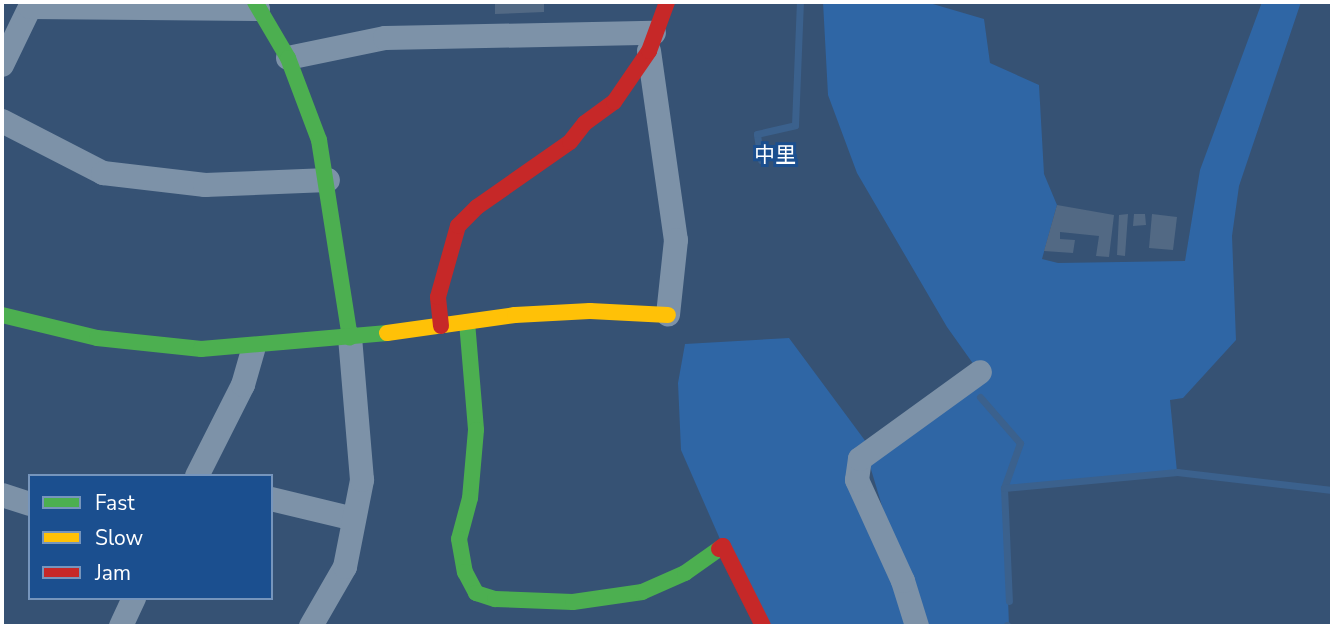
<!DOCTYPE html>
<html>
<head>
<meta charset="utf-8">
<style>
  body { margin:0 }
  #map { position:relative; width:1334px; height:628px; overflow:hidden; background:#365274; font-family:"Nunito Sans","Noto Sans JP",sans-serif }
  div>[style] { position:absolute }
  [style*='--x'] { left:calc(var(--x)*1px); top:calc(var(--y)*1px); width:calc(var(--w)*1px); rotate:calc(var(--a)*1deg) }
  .green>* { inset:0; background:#2f66a5 }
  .stream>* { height:7px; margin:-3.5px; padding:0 3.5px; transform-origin:3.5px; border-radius:3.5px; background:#3b618d }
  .building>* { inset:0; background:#526984 }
  .street>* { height:24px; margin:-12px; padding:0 12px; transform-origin:12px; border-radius:12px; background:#7d92a8 }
  .fast>* { height:16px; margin:-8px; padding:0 8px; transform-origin:8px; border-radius:8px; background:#4caf50 }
  .slow>* { height:16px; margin:-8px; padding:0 8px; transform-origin:8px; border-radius:8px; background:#ffc107 }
  .jam>* { height:16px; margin:-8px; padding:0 8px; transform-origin:8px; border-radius:8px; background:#c62828 }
  span { translate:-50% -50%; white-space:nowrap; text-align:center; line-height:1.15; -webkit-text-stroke:6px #1b4f8f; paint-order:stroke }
  .quarter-label { font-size:21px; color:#fff }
  .frame { position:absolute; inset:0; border:4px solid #fff; pointer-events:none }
  .legend { position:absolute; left:28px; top:474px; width:245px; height:126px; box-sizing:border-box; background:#1b4f8f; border:2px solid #7695bc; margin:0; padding:9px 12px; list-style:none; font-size:21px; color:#fff }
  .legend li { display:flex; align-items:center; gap:14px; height:35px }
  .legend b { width:35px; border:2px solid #7695bc }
</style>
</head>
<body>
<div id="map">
  <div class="green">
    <div style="clip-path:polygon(823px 2px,926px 2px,984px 19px,990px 63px,1039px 85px,1044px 174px,1057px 205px,1042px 259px,1058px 263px,1185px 261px,1200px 170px,1262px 2px,1301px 2px,1239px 186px,1232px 236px,1236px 340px,1183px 398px,1170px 400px,1177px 472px,1004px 488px,1009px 626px,918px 626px,870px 466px,979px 372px,947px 327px,857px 173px,828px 95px)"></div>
    <div style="clip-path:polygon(789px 338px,872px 450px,860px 459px,917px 626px,763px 626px,723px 546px,681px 450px,678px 383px,685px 344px)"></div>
  </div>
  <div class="stream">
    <div style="--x:761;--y:160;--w:26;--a:-99"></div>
    <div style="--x:757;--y:134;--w:39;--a:-13"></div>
    <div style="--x:795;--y:125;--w:123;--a:-87.7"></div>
    <div style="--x:980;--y:397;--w:61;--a:49"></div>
    <div style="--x:1020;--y:443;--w:48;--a:109.6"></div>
    <div style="--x:1004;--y:488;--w:113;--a:87.5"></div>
    <div style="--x:1004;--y:488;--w:174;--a:-5.3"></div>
    <div style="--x:1177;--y:472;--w:156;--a:6.6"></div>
    <div style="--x:1007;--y:625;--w:1;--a:90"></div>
  </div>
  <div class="building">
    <div style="clip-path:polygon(495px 2px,544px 2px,544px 12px,495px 14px)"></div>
    <div style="clip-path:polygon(1057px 205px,1114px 215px,1109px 257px,1096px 256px,1099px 236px,1060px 232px,1060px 239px,1075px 240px,1073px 253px,1044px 251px)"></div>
    <div style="clip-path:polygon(1128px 214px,1125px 256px,1117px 255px,1119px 215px)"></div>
    <div style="clip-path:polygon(1134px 214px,1145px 214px,1146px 225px,1133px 226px)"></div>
    <div style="clip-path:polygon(1152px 214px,1177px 217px,1173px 250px,1149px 248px)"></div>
  </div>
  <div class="street">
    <div style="--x:649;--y:51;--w:191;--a:81.9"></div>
    <div style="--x:676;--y:240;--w:75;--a:96.1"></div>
    <div style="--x:288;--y:58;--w:99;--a:-11.7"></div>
    <div style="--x:385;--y:38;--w:269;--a:-1.1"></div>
    <div style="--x:2;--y:65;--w:64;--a:-64.2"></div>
    <div style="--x:30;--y:7;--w:228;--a:0.5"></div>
    <div style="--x:2;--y:121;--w:114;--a:27.2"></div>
    <div style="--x:103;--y:173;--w:103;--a:6.7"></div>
    <div style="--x:205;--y:185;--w:123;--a:-2.3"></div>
    <div style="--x:197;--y:476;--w:102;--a:-63.2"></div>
    <div style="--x:243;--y:385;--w:37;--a:-74"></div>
    <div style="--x:2;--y:495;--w:29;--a:18"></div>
    <div style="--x:271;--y:499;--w:85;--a:13.5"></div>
    <div style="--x:121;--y:626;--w:31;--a:-65"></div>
    <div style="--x:311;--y:626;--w:68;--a:-60"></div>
    <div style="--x:345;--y:567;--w:89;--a:-78.9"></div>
    <div style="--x:362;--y:480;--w:143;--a:-94.8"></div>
    <div style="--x:917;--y:626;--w:47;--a:-107.3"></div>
    <div style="--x:903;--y:581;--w:111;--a:-114.5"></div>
    <div style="--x:857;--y:480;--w:21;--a:-82"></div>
    <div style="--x:860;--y:459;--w:148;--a:-35.9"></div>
  </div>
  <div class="fast">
    <div style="--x:255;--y:2;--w:65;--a:59.5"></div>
    <div style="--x:288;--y:58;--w:88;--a:69.3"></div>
    <div style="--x:319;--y:140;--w:200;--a:81.1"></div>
    <div style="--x:2;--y:315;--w:98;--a:13.6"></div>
    <div style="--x:97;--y:338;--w:105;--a:6"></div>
    <div style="--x:201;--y:349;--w:187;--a:-4.9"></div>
    <div style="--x:467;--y:322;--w:108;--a:85.2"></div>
    <div style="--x:476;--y:430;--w:68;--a:95"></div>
    <div style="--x:470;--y:498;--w:42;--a:105"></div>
    <div style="--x:459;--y:539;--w:34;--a:80"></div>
    <div style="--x:465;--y:572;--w:24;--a:62"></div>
    <div style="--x:476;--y:593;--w:20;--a:18"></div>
    <div style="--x:495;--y:599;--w:78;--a:2.2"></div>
    <div style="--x:573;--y:602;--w:70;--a:-8.2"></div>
    <div style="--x:642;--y:592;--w:47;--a:-23.8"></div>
    <div style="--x:685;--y:573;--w:42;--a:-35.2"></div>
  </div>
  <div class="slow">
    <div style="--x:387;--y:333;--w:129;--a:-8"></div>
    <div style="--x:515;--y:315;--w:75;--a:-3.1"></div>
    <div style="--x:590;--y:311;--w:78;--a:2.9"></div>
  </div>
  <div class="jam">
    <div style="--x:441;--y:326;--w:29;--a:-96"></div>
    <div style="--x:438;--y:297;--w:74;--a:-74.3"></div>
    <div style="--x:458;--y:226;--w:27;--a:-45"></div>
    <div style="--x:477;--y:207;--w:113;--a:-35"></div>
    <div style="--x:570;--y:142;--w:24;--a:-52"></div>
    <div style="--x:585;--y:123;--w:36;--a:-36"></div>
    <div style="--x:614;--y:102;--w:62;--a:-55.5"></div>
    <div style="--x:649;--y:51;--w:52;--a:-69.8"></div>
    <div style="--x:719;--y:549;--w:5;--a:-37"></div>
    <div style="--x:723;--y:546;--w:89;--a:63.4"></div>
  </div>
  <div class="quarter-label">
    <span style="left:775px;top:155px">中里</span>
  </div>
  <div class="frame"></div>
  <ul class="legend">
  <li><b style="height:9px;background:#4caf50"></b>Fast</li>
  <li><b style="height:9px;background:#ffc107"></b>Slow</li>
  <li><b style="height:9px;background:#c62828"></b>Jam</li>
  </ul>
</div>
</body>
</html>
